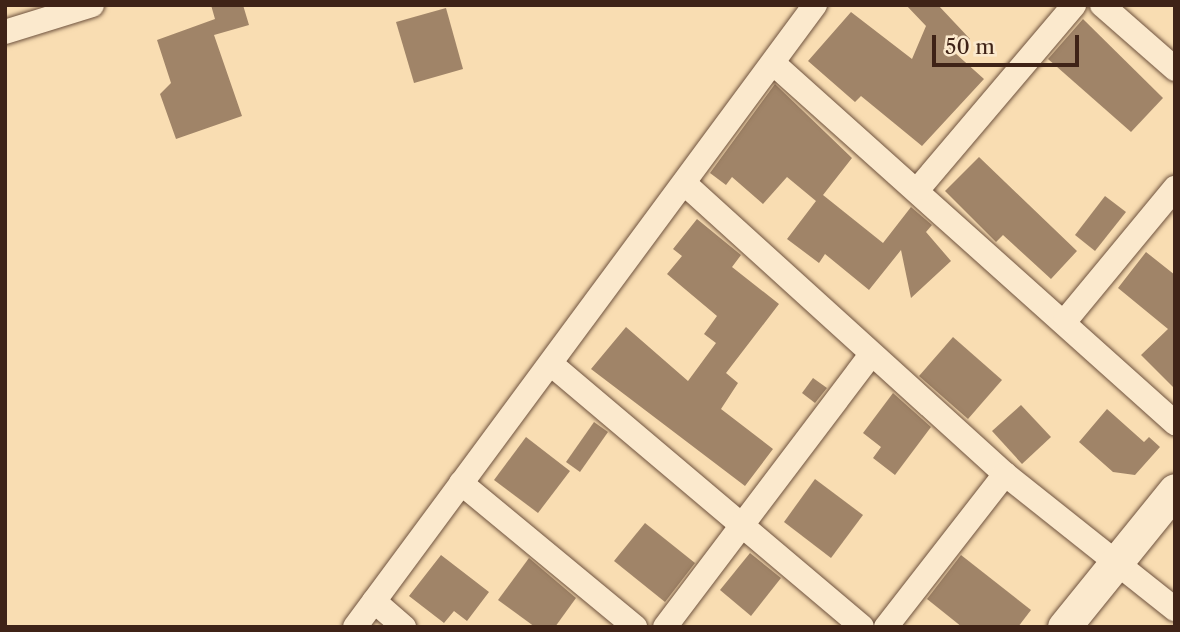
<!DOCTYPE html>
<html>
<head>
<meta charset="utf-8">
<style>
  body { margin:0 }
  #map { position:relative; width:1180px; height:632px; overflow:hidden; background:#f9ddb2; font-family:"Libre Caslon Text",serif }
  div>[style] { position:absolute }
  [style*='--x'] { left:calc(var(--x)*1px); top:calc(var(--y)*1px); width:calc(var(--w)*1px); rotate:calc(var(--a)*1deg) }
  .building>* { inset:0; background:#a08468 }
  .roads { filter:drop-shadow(0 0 2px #6e523e) drop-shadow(0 0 2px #6e523e) }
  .street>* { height:24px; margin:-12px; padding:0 12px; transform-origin:12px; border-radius:12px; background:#fbe9cd }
  .secondary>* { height:33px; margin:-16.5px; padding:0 16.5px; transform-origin:16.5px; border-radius:16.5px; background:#fbe9cd }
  span { translate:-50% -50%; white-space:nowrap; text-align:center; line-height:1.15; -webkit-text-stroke:7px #fbe9cd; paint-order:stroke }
  .frame { position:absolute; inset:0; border:7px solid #3f2317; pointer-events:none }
  .scale { position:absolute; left:932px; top:35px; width:147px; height:32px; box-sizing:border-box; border:4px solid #3f2317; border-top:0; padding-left:9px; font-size:21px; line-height:24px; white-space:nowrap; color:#3f2317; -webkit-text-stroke:5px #fbe9cd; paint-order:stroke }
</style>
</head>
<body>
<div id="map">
  <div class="building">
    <div style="clip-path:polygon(211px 5px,243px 5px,249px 25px,214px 35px,242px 116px,176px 139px,160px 94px,171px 83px,157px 40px,215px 19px)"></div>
    <div style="clip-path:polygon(906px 5px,938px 5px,970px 39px,955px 53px,984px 79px,922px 146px,861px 96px,855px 102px,808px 61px,851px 12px,912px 59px,926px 26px)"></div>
    <div style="clip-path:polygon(446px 8px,463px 69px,414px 83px,396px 22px)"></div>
    <div style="clip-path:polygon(1083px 19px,1163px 98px,1131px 132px,1048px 59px)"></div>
    <div style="clip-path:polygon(775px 84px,852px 158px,823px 195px,883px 243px,911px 207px,932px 225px,926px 232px,951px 261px,911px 298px,901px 250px,869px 290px,825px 254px,819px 263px,787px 239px,816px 201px,787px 177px,763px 204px,732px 177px,726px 185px,710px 173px)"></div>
    <div style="clip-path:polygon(979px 157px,1077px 251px,1051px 279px,1003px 235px,996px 242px,945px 191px)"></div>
    <div style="clip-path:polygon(1105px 196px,1126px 212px,1095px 251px,1075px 235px)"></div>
    <div style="clip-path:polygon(697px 219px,741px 255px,732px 267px,779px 304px,726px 373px,738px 383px,721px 409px,773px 449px,745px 486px,591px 369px,626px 327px,688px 381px,716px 343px,704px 334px,717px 316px,667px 274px,682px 256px,673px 249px)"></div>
    <div style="clip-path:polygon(1146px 252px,1175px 275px,1175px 389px,1141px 355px,1168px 329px,1118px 288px)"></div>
    <div style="clip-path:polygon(953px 337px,1002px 380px,968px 419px,919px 376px)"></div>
    <div style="clip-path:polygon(813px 378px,827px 388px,815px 403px,802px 393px)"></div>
    <div style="clip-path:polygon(893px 393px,931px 427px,895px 475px,873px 458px,881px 447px,863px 433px)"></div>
    <div style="clip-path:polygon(1021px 405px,1051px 437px,1022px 464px,992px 431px)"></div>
    <div style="clip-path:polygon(1107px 409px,1144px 442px,1149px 437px,1160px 447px,1135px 475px,1113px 472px,1079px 442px)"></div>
    <div style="clip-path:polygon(594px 422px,608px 432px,580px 472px,566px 462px)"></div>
    <div style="clip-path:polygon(526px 437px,570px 471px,538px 513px,494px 480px)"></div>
    <div style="clip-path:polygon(815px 479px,863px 515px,831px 558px,784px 522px)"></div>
    <div style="clip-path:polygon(645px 523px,695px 563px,665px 602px,614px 561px)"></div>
    <div style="clip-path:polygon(750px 553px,781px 578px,751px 616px,720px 590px)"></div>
    <div style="clip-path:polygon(441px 555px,489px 592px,467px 621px,454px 611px,444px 623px,409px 596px)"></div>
    <div style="clip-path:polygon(961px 555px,1031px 610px,1018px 627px,962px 627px,927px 599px)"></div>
    <div style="clip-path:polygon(529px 558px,576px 598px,555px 627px,535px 627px,498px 600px)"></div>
  </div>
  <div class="roads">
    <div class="street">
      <div style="--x:1102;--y:5;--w:97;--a:41.2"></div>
      <div style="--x:5;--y:32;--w:91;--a:-17.2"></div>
      <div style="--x:773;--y:63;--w:540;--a:41.85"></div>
      <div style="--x:684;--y:183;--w:433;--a:42.2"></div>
      <div style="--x:1005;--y:474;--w:217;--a:38.5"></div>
      <div style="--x:919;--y:188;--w:240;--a:-49.7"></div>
      <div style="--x:1065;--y:321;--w:173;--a:-50.4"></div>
      <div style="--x:551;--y:364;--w:407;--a:40.2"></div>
      <div style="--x:461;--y:483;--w:226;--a:39.6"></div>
      <div style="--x:374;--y:601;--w:40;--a:41"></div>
      <div style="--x:355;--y:627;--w:774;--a:-53.52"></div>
      <div style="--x:665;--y:627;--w:341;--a:-52.9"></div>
      <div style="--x:886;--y:627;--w:194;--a:-52.1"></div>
    </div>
    <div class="secondary">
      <div style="--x:1064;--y:627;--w:176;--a:-51"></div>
    </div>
  </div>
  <div class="frame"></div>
  <div class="scale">50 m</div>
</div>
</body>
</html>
